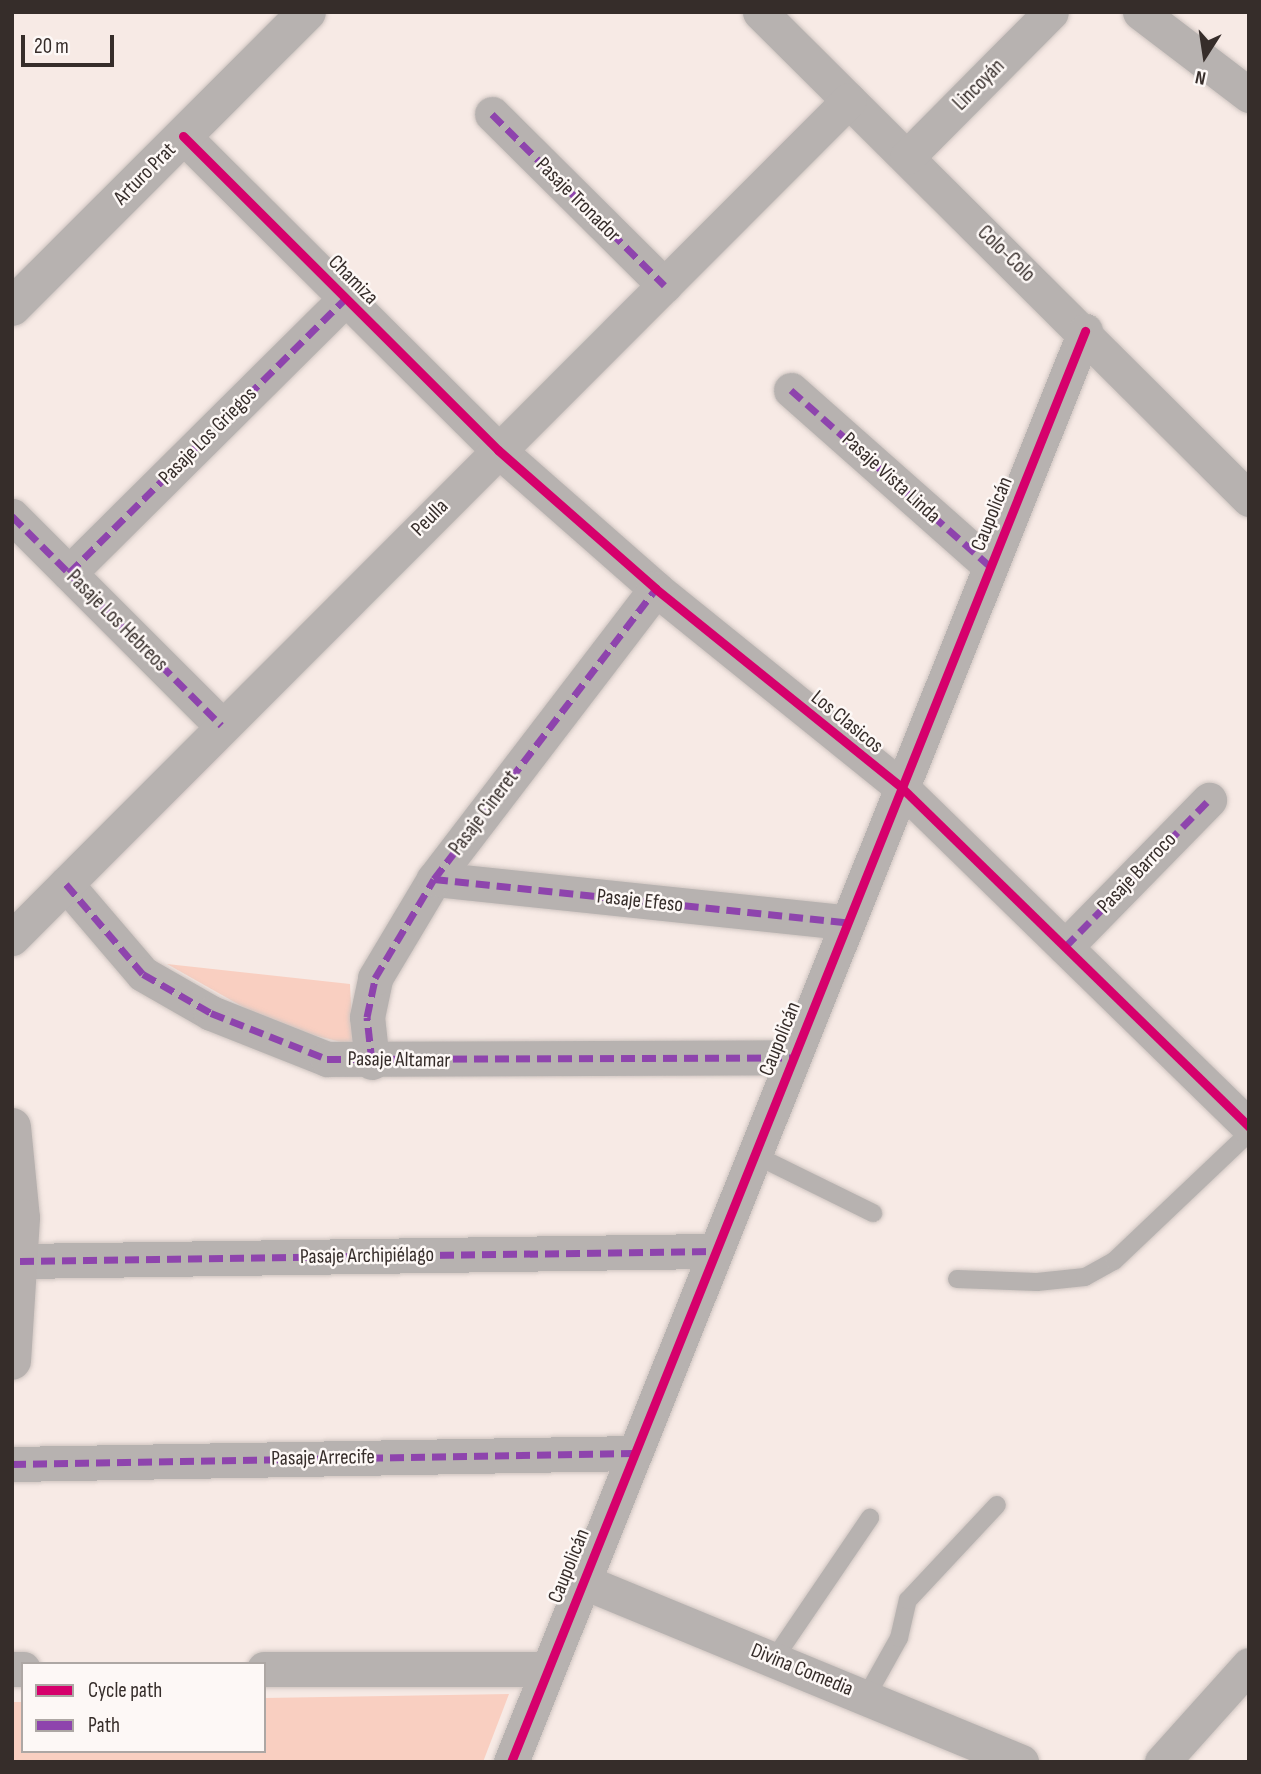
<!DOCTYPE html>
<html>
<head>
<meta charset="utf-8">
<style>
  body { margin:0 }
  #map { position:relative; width:1261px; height:1774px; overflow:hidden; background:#f7eae5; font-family:"Sofia Sans Condensed",sans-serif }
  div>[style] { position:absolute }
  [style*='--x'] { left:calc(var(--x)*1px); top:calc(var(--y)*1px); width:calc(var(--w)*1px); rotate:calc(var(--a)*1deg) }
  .green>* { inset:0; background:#f9cfc1 }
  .roads { filter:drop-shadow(0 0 2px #cfc5c1) drop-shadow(0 0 2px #cfc5c1) }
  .service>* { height:18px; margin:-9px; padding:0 9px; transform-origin:9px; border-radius:9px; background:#b7b2b0 }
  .minor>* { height:35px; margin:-17.5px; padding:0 17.5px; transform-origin:17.5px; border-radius:17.5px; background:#b7b2b0 }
  .tertiary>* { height:38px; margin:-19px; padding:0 19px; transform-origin:19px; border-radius:19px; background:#b7b2b0 }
  .secondary>* { height:38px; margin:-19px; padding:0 19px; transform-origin:19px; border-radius:19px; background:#b7b1af }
  .quiet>* { height:7px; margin-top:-3.5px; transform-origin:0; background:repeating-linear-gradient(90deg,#8e44ad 0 14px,transparent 0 21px) }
  .cycleway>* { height:9px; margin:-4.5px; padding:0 4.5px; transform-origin:4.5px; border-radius:4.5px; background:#d6006c }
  span { translate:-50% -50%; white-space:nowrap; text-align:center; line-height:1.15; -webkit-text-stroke:5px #fdf8f6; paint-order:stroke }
  .street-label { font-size:21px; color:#362d2a }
  .frame { position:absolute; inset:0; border:14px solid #362d2a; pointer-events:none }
  .legend { position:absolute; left:21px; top:1662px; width:245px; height:91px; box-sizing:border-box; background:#fdf8f6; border:2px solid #ada7a4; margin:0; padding:9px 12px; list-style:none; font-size:21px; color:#362d2a }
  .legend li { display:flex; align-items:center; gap:14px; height:35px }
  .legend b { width:35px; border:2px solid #ada7a4 }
  .north { position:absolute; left:1170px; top:21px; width:70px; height:70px; -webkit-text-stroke:5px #fdf8f6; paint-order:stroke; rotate:192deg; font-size:19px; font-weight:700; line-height:28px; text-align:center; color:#362d2a }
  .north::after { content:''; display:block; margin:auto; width:24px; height:32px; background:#362d2a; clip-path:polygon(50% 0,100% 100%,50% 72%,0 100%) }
  .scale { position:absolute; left:21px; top:35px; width:93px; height:32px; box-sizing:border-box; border:4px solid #362d2a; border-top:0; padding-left:9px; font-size:21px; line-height:24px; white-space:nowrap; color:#362d2a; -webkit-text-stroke:5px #fdf8f6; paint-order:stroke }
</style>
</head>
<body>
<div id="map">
  <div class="green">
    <div style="clip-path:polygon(167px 964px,350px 984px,353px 1045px,277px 1026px)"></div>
    <div style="clip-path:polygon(509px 1694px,483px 1762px,12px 1762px,12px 1702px,23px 1702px,23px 1751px,264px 1751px,264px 1698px)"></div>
  </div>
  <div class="roads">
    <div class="service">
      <div style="--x:753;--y:1154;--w:134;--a:26.2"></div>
      <div style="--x:957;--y:1279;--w:80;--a:2.1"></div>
      <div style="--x:1037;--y:1282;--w:48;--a:-5.9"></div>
      <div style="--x:1085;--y:1277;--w:33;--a:-29"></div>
      <div style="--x:1114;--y:1261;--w:186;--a:-43.5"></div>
      <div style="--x:774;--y:1659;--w:171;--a:-55.8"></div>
      <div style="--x:866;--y:1697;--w:68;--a:-60.8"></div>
      <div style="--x:899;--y:1638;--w:39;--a:-77"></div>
      <div style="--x:908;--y:1600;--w:130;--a:-46.9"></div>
    </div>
    <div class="minor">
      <div style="--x:760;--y:12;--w:690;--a:44.88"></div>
      <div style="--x:1140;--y:12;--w:137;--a:37.3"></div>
      <div style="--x:492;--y:114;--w:243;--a:44.8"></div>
      <div style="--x:183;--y:136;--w:445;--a:44.9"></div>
      <div style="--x:498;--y:450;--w:210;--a:41.3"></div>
      <div style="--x:656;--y:589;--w:315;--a:38.9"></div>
      <div style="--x:901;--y:787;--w:487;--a:44.3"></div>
      <div style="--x:907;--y:157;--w:204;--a:-45.2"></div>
      <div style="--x:791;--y:390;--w:266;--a:41.5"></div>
      <div style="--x:12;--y:516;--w:296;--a:45"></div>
      <div style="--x:69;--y:573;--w:390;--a:-44.8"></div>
      <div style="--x:434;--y:879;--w:414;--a:6"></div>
      <div style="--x:66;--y:884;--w:118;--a:49.5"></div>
      <div style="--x:143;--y:974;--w:78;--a:29.8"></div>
      <div style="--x:211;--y:1013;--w:125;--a:21.6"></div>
      <div style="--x:327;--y:1059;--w:465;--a:-0.2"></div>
      <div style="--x:12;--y:938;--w:1184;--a:-45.03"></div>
      <div style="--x:1065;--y:947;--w:206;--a:-45.6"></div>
      <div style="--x:372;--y:1062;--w:45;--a:-96.3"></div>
      <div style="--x:367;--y:1017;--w:40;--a:-78"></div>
      <div style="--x:375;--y:978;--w:115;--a:-59.2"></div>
      <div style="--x:434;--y:879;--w:365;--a:-52.6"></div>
      <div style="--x:20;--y:1261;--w:694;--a:-0.83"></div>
      <div style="--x:12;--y:1464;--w:621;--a:-1.01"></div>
      <div style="--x:582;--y:1581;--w:475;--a:22.4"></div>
      <div style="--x:12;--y:1669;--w:11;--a:0"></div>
      <div style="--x:264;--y:1669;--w:282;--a:0"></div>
      <div style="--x:511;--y:1762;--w:1542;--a:-68.14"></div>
      <div style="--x:1162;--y:1762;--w:130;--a:-48.1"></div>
    </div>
    <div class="tertiary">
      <div style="--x:12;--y:307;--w:417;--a:-45"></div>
    </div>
    <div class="secondary">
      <div style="--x:12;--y:1127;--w:91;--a:84.4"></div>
      <div style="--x:21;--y:1218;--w:143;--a:93.6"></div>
    </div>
  </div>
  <div class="quiet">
    <div style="--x:492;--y:114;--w:243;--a:44.8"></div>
    <div style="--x:791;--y:390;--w:266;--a:41.5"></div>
    <div style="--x:12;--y:516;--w:296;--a:45"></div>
    <div style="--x:69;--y:573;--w:390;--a:-44.8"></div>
    <div style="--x:434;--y:879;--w:414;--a:6"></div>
    <div style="--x:66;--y:884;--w:118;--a:49.5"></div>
    <div style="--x:143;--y:974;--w:78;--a:29.8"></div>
    <div style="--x:211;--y:1013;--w:125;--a:21.6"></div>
    <div style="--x:327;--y:1059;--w:465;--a:-0.2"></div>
    <div style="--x:1065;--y:947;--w:206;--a:-45.6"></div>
    <div style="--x:372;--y:1062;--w:45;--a:-96.3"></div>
    <div style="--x:367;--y:1017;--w:40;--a:-78"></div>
    <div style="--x:375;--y:978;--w:115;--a:-59.2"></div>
    <div style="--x:434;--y:879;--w:365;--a:-52.6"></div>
    <div style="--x:20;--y:1261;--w:694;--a:-0.83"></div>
    <div style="--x:12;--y:1464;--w:621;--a:-1.01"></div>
  </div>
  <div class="cycleway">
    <div style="--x:183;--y:136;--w:445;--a:44.9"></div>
    <div style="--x:498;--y:450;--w:210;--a:41.3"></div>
    <div style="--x:656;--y:589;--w:315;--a:38.9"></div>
    <div style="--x:901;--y:787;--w:487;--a:44.3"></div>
    <div style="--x:511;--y:1762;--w:1542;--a:-68.14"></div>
  </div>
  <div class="street-label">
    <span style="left:979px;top:85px;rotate:-45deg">Lincoyán</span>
    <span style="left:145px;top:174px;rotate:-45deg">Arturo Prat</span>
    <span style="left:578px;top:200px;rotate:45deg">Pasaje Tronador</span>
    <span style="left:1006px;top:254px;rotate:44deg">Colo-Colo</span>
    <span style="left:353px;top:280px;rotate:45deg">Chamiza</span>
    <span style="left:208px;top:436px;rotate:-45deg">Pasaje Los Griegos</span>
    <span style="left:891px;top:478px;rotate:42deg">Pasaje Vista Linda</span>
    <span style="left:992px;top:514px;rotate:-68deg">Caupolicán</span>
    <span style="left:430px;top:518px;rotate:-45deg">Peulla</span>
    <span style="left:117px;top:621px;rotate:45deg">Pasaje Los Hebreos</span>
    <span style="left:847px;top:722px;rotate:39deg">Los Clasicos</span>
    <span style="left:484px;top:813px;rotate:-53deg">Pasaje Cineret</span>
    <span style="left:1137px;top:873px;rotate:-46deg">Pasaje Barroco</span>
    <span style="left:640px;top:901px;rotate:6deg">Pasaje Efeso</span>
    <span style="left:780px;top:1039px;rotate:-68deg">Caupolicán</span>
    <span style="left:399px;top:1060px;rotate:1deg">Pasaje Altamar</span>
    <span style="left:367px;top:1256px;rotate:-1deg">Pasaje Archipiélago</span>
    <span style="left:323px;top:1458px;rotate:-1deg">Pasaje Arrecife</span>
    <span style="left:569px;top:1566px;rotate:-68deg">Caupolicán</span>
    <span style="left:802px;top:1670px;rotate:22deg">Divina Comedia</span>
  </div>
  <div class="frame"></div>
  <ul class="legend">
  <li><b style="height:9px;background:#d6006c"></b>Cycle path</li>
  <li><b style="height:9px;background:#8e44ad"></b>Path</li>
  </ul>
  <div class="north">N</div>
  <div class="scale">20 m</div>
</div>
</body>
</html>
